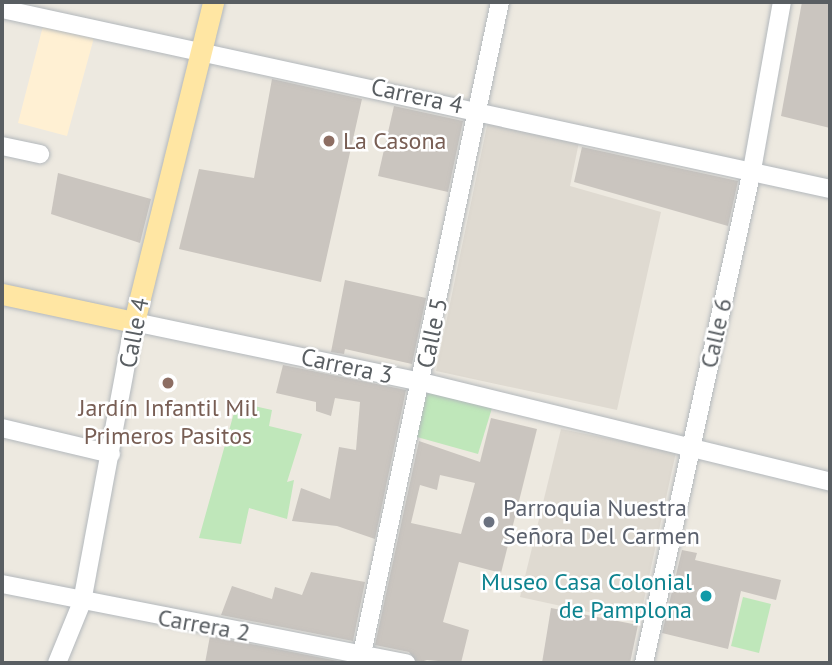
<!DOCTYPE html>
<html>
<head>
<meta charset="utf-8">
<style>
  body { margin:0 }
  #map { position:relative; width:832px; height:665px; overflow:hidden; background:#ede9e0; font-family:"PT Sans",sans-serif }
  div>[style] { position:absolute }
  [style*='--x'] { left:calc(var(--x)*1px); top:calc(var(--y)*1px); width:calc(var(--w)*1px); rotate:calc(var(--a)*1deg) }
  .commercial>* { inset:0; background:#fff0d3 }
  .education>* { inset:0; background:#dfdad1 }
  .green>* { inset:0; background:#bfe7ba }
  .building>* { inset:0; background:#cac5bf }
  .roads { filter:drop-shadow(0 0 2px #b3b8bc) drop-shadow(0 0 2px #b3b8bc) }
  .minor>* { height:18px; margin:-9px; padding:0 9px; transform-origin:9px; border-radius:9px; background:#fff }
  .major>* { height:21px; margin:-10.5px; padding:0 10.5px; transform-origin:10.5px; border-radius:10.5px; background:#ffe6a3 }
  .dots>* { width:19px; height:19px; translate:-50% -50%; box-sizing:border-box; border:4px solid #fff; border-radius:50% }
  span { translate:-50% -50%; white-space:nowrap; text-align:center; line-height:1.15; -webkit-text-stroke:5px #fff; paint-order:stroke }
  .street-label { font-size:24px; color:#595e62 }
  .education-label { font-size:24px; color:#785e54 }
  .left { translate:0 -50%; text-align:left }
  .worship-label { font-size:24px; color:#5b616d }
  .culture-label { font-size:24px; color:#0d838f }
  .right { translate:-100% -50%; text-align:right }
  .frame { position:absolute; inset:0; border:4px solid #595e62; pointer-events:none }
</style>
</head>
<body>
<div id="map">
  <div class="commercial">
    <div style="clip-path:polygon(44px 22px,95px 34px,67px 136px,18px 123px)"></div>
  </div>
  <div class="education">
    <div style="clip-path:polygon(488px 121px,580px 137px,570px 186px,661px 212px,617px 410px,436px 371px)"></div>
    <div style="clip-path:polygon(561px 429px,676px 452px,639px 623px,520px 597px)"></div>
  </div>
  <div class="green">
    <div style="clip-path:polygon(427px 392px,492px 408px,478px 454px,417px 437px)"></div>
    <div style="clip-path:polygon(237px 402px,272px 410px,269px 426px,302px 434px,287px 482px,294px 480px,287px 519px,249px 508px,241px 544px,199px 538px)"></div>
    <div style="clip-path:polygon(743px 597px,771px 604px,759px 653px,731px 646px)"></div>
  </div>
  <div class="building">
    <div style="clip-path:polygon(802px 2px,830px 2px,830px 128px,781px 116px)"></div>
    <div style="clip-path:polygon(272px 79px,362px 99px,321px 282px,179px 249px,199px 169px,254px 178px)"></div>
    <div style="clip-path:polygon(394px 106px,463px 121px,448px 192px,378px 176px)"></div>
    <div style="clip-path:polygon(582px 147px,738px 181px,728px 226px,574px 182px)"></div>
    <div style="clip-path:polygon(58px 173px,151px 199px,140px 243px,51px 214px)"></div>
    <div style="clip-path:polygon(345px 280px,426px 298px,412px 364px,345px 349px,344px 354px,331px 352px)"></div>
    <div style="clip-path:polygon(283px 365px,406px 390px,375px 539px,337px 526px,292px 521px,301px 488px,330px 499px,339px 447px,356px 450px,360px 402px,335px 398px,331px 416px,316px 411px,316px 402px,276px 393px)"></div>
    <div style="clip-path:polygon(evenodd,491px 418px,537px 429px,501px 573px,459px 562px,443px 622px,469px 630px,461px 663px,427px 660px,417px 663px,409px 652px,375px 645px,419px 441px,480px 462px,491px 418px,440px 475px,475px 483px,461px 534px,411px 523px,420px 485px,437px 490px,440px 475px)"></div>
    <div style="clip-path:polygon(682px 550px,697px 553px,695px 560px,781px 580px,776px 600px,741px 591px,728px 649px,662px 633px)"></div>
    <div style="clip-path:polygon(311px 572px,365px 582px,353px 641px,221px 615px,232px 586px,272px 599px,275px 587px,302px 595px)"></div>
    <div style="clip-path:polygon(551px 608px,638px 625px,630px 663px,542px 663px)"></div>
    <div style="clip-path:polygon(210px 636px,348px 663px,205px 663px)"></div>
  </div>
  <div class="roads">
    <div class="minor">
      <div style="--x:2;--y:9;--w:847;--a:12.26"></div>
      <div style="--x:2;--y:146;--w:39;--a:12"></div>
      <div style="--x:2;--y:428;--w:112;--a:13.4"></div>
      <div style="--x:2;--y:584;--w:412;--a:11.1"></div>
      <div style="--x:57;--y:663;--w:66;--a:-67.7"></div>
      <div style="--x:82;--y:602;--w:285;--a:-79.5"></div>
      <div style="--x:134;--y:322;--w:293;--a:11.8"></div>
      <div style="--x:421;--y:382;--w:421;--a:13.7"></div>
      <div style="--x:360;--y:663;--w:676;--a:-78.04"></div>
      <div style="--x:644;--y:663;--w:505;--a:-77.64"></div>
      <div style="--x:752;--y:170;--w:171;--a:-79.9"></div>
    </div>
    <div class="major">
      <div style="--x:2;--y:294;--w:135;--a:12"></div>
      <div style="--x:134;--y:322;--w:330;--a:-76.1"></div>
    </div>
  </div>
  <div class="dots">
    <div style="left:329px;top:141px;background:#8d6e63"></div>
    <div style="left:168px;top:383px;background:#8d6e63"></div>
    <div style="left:489px;top:522px;background:#6b7280"></div>
    <div style="left:706px;top:596px;background:#0f9aa8"></div>
  </div>
  <div class="street-label">
    <span style="left:417px;top:96px;rotate:12deg">Carrera 4</span>
    <span style="left:134px;top:333px;rotate:-79deg">Calle 4</span>
    <span style="left:432px;top:333px;rotate:-78deg">Calle 5</span>
    <span style="left:716px;top:333px;rotate:-77deg">Calle 6</span>
    <span style="left:347px;top:366px;rotate:12deg">Carrera 3</span>
    <span style="left:204px;top:625px;rotate:10deg">Carrera 2</span>
  </div>
  <div class="education-label">
    <span class="left" style="left:343px;top:141px">La Casona</span>
    <span style="left:168px;top:422px">Jardín Infantil Mil<br>Primeros Pasitos</span>
  </div>
  <div class="worship-label">
    <span class="left" style="left:503px;top:522px">Parroquia Nuestra<br>Señora Del Carmen</span>
  </div>
  <div class="culture-label">
    <span class="right" style="left:692px;top:596px">Museo Casa Colonial<br>de Pamplona</span>
  </div>
  <div class="frame"></div>
</div>
</body>
</html>
